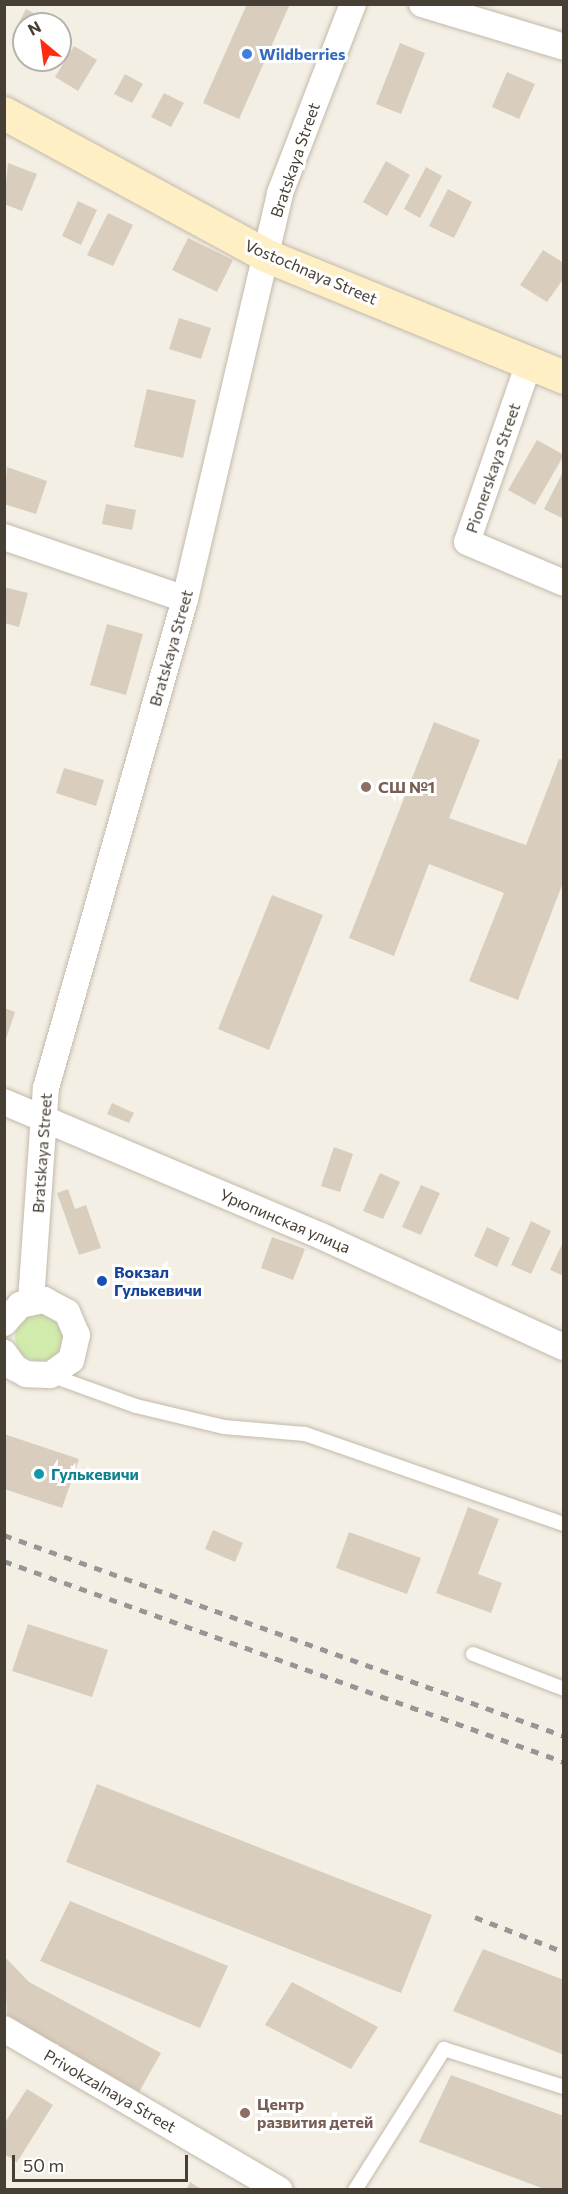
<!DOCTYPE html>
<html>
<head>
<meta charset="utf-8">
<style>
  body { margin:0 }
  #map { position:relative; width:568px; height:2194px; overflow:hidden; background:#f4efe5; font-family:Commissioner,sans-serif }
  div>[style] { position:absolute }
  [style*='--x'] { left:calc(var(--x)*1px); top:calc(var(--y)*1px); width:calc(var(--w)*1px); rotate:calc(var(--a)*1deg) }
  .green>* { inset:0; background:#d0ebab }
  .round { border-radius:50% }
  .building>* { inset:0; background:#d9cdbd }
  .roads { filter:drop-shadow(0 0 2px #c3b9aa) drop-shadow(0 0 2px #c3b9aa) }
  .lane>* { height:14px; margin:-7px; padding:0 7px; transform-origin:7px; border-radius:7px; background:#fff }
  .street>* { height:26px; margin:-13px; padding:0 13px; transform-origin:13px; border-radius:13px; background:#fff }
  .secondary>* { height:33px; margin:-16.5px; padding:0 16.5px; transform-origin:16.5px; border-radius:16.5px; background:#ffefc4 }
  .rail>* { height:4.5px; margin-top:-2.25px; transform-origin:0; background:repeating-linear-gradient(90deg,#969696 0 8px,transparent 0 16px) }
  .dots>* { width:16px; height:16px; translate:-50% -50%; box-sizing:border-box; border:3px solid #fff; border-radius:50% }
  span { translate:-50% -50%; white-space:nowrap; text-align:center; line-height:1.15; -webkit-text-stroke:6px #fff; paint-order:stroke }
  .shop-label { font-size:16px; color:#366cbe; font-weight:700 }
  .left { translate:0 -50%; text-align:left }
  .street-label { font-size:16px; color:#473f34 }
  .education-label { font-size:16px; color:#785e54; font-weight:700 }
  .transit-label { font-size:16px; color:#164399; font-weight:700 }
  .culture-label { font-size:16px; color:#0d838f; font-weight:700 }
  .frame { position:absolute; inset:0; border:6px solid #473f34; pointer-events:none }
  .north { position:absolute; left:12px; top:12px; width:60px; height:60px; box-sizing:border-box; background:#fff; border:2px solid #b5b2ae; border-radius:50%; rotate:331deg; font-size:16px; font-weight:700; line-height:24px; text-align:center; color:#473f34 }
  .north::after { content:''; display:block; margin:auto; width:21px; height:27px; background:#ff2c11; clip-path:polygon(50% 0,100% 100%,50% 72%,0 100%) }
  .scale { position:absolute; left:12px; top:2155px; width:176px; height:27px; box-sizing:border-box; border:3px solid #473f34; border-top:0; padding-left:8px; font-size:18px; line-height:21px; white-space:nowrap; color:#473f34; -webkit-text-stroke:4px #fff; paint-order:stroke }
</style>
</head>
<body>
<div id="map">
  <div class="green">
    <div class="round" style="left:15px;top:1313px;width:48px;height:48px"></div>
  </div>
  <div class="building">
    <div style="clip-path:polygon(247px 4px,290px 4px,239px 119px,203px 103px)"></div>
    <div style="clip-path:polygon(26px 9px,44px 19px,42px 24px,24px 24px,24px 43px,12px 36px)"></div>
    <div style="clip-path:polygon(400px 43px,425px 53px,401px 114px,376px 104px)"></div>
    <div style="clip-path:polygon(74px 46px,97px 60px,78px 91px,55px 77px)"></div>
    <div style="clip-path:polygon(507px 72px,535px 84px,519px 119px,492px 107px)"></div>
    <div style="clip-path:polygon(125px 74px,143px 84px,132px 103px,114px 94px)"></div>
    <div style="clip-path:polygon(164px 93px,184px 103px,171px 127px,151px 117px)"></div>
    <div style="clip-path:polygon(386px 161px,410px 175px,387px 216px,363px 202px)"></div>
    <div style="clip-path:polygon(8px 163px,37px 174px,22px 211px,4px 204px)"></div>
    <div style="clip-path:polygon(426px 167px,442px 176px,420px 218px,404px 209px)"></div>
    <div style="clip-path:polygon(448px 189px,472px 202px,454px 238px,429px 226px)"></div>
    <div style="clip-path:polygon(78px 201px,97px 210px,81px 245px,62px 236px)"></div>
    <div style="clip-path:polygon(108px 213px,133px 225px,113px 266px,87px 255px)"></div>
    <div style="clip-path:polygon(188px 238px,233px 260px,217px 292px,172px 270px)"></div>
    <div style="clip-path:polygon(543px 250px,564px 263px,564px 278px,547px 302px,520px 285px)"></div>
    <div style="clip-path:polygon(179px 318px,211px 328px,201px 359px,169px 349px)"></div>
    <div style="clip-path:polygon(147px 389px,196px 400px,183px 458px,134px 447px)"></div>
    <div style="clip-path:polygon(537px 440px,564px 455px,535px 505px,508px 490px)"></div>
    <div style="clip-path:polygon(7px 467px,47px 481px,36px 514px,4px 504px)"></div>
    <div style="clip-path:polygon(564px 470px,564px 519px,544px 509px)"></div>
    <div style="clip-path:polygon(106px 504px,136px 510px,132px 530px,102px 524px)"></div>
    <div style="clip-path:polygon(4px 587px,28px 593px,19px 627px,4px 623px)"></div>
    <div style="clip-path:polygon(107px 624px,143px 634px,126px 695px,90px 685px)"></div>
    <div style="clip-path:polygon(434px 722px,480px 740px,449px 818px,526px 845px,559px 759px,564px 760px,564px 880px,518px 1000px,469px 981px,504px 893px,429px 864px,394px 956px,349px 938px)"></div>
    <div style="clip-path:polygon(64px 768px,104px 780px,96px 806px,56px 793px)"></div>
    <div style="clip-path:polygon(272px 895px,323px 915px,269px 1050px,218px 1029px)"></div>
    <div style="clip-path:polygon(4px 1008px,15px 1012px,5px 1042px,4px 1042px)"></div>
    <div style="clip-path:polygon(112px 1103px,134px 1113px,129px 1123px,107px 1114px)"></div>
    <div style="clip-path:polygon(334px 1147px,353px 1154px,340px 1192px,321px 1186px)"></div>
    <div style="clip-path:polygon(380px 1173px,400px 1182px,383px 1219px,363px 1211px)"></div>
    <div style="clip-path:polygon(421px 1185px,440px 1193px,421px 1235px,402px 1227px)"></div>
    <div style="clip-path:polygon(68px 1189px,75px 1209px,86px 1205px,101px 1248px,79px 1255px,57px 1193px)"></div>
    <div style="clip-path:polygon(531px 1221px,551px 1231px,531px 1274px,511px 1265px)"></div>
    <div style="clip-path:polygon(487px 1227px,510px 1238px,497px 1267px,474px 1256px)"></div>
    <div style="clip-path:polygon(272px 1237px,305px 1249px,293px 1280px,261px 1268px)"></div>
    <div style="clip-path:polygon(564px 1240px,564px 1276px,550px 1270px)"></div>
    <div style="clip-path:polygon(4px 1434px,79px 1459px,62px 1508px,4px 1489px)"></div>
    <div style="clip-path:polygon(468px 1507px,499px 1519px,478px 1574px,502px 1583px,491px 1613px,436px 1593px)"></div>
    <div style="clip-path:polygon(213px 1530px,243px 1543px,235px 1562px,205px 1549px)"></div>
    <div style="clip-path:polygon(349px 1532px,421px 1558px,407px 1594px,336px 1568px)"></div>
    <div style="clip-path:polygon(28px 1624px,108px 1650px,92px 1697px,12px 1671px)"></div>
    <div style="clip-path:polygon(97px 1784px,432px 1915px,401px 1993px,66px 1862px)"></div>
    <div style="clip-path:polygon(70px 1901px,228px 1966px,200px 2028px,40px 1961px)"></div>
    <div style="clip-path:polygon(483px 1949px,564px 1980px,564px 2055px,453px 2011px)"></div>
    <div style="clip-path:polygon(4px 1956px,29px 1982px,161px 2053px,139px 2092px,7px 2015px)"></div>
    <div style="clip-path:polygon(292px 1982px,378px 2027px,351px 2069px,265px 2025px)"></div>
    <div style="clip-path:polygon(451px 2075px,564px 2116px,564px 2190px,547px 2190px,419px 2142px)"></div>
    <div style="clip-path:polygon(27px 2089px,53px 2105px,17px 2162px,4px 2154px,4px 2124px)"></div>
    <div style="clip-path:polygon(190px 2182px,203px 2190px,186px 2190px)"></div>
  </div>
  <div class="roads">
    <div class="lane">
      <div style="--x:50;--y:1375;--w:91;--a:19.8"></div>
      <div style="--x:136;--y:1406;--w:90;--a:13.4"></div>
      <div style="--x:224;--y:1427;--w:81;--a:4.9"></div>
      <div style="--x:305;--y:1434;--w:274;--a:19.2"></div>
      <div style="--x:473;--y:1654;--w:97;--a:21"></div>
      <div style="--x:355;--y:2190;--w:167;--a:-57.7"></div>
      <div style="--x:444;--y:2049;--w:126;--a:17.6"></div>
    </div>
    <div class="street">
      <div style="--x:422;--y:4;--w:148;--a:16.8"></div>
      <div style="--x:529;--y:363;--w:189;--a:109.1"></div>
      <div style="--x:467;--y:542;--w:105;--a:22.9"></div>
      <div style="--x:4;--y:537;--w:191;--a:18.9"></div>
      <div style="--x:4;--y:1102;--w:344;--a:22.9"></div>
      <div style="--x:321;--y:1236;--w:267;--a:24.6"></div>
      <div style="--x:31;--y:1301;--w:214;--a:-86"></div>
      <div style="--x:46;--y:1088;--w:508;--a:-74.13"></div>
      <div style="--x:185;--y:599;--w:417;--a:-76.8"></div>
      <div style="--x:280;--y:193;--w:203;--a:-68.9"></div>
      <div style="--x:4;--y:1323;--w:24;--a:-48"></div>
      <div style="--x:20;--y:1305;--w:25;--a:-12"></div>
      <div style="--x:44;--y:1300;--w:26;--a:28"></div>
      <div style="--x:67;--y:1312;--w:25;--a:67"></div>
      <div style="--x:77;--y:1335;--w:26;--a:103"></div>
      <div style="--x:71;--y:1360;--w:26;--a:144"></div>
      <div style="--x:50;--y:1375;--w:24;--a:-178"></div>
      <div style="--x:26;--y:1374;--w:13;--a:-151"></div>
      <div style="--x:15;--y:1368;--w:19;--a:-126"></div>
      <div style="--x:4;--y:2029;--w:319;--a:30.3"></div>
    </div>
    <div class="secondary">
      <div style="--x:4;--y:113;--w:297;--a:28.5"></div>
      <div style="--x:265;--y:255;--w:323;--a:22.2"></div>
    </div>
  </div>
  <div class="rail">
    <div style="--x:4;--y:1535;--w:595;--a:19.74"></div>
    <div style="--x:4;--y:1561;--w:595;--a:19.74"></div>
    <div style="--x:475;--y:1917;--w:96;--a:21.5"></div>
  </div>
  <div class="dots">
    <div style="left:247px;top:54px;background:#3f7fe0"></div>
    <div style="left:366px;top:787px;background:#8d6e63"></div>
    <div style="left:102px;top:1281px;background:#1a4fb4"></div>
    <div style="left:39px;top:1474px;background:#0f9aa8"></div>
    <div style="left:245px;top:2113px;background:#8d6e63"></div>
  </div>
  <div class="shop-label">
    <span class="left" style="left:259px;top:54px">Wildberries</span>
  </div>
  <div class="street-label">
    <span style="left:295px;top:160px;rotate:-71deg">Bratskaya Street</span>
    <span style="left:311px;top:272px;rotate:23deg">Vostochnaya Street</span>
    <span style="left:493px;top:468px;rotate:-71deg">Pionerskaya Street</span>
    <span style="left:171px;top:648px;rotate:-74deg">Bratskaya Street</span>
    <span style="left:42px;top:1153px;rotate:-86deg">Bratskaya Street</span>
    <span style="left:285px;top:1221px;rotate:23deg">Урюпинская улица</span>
    <span style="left:110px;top:2091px;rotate:30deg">Privokzalnaya Street</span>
  </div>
  <div class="education-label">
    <span class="left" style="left:378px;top:787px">СШ №1</span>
    <span class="left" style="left:257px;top:2113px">Центр<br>развития детей</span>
  </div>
  <div class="transit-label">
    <span class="left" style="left:114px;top:1281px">Вокзал<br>Гулькевичи</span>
  </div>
  <div class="culture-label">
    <span class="left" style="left:51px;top:1474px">Гулькевичи</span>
  </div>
  <div class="frame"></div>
  <div class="north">N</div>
  <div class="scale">50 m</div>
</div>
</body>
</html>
